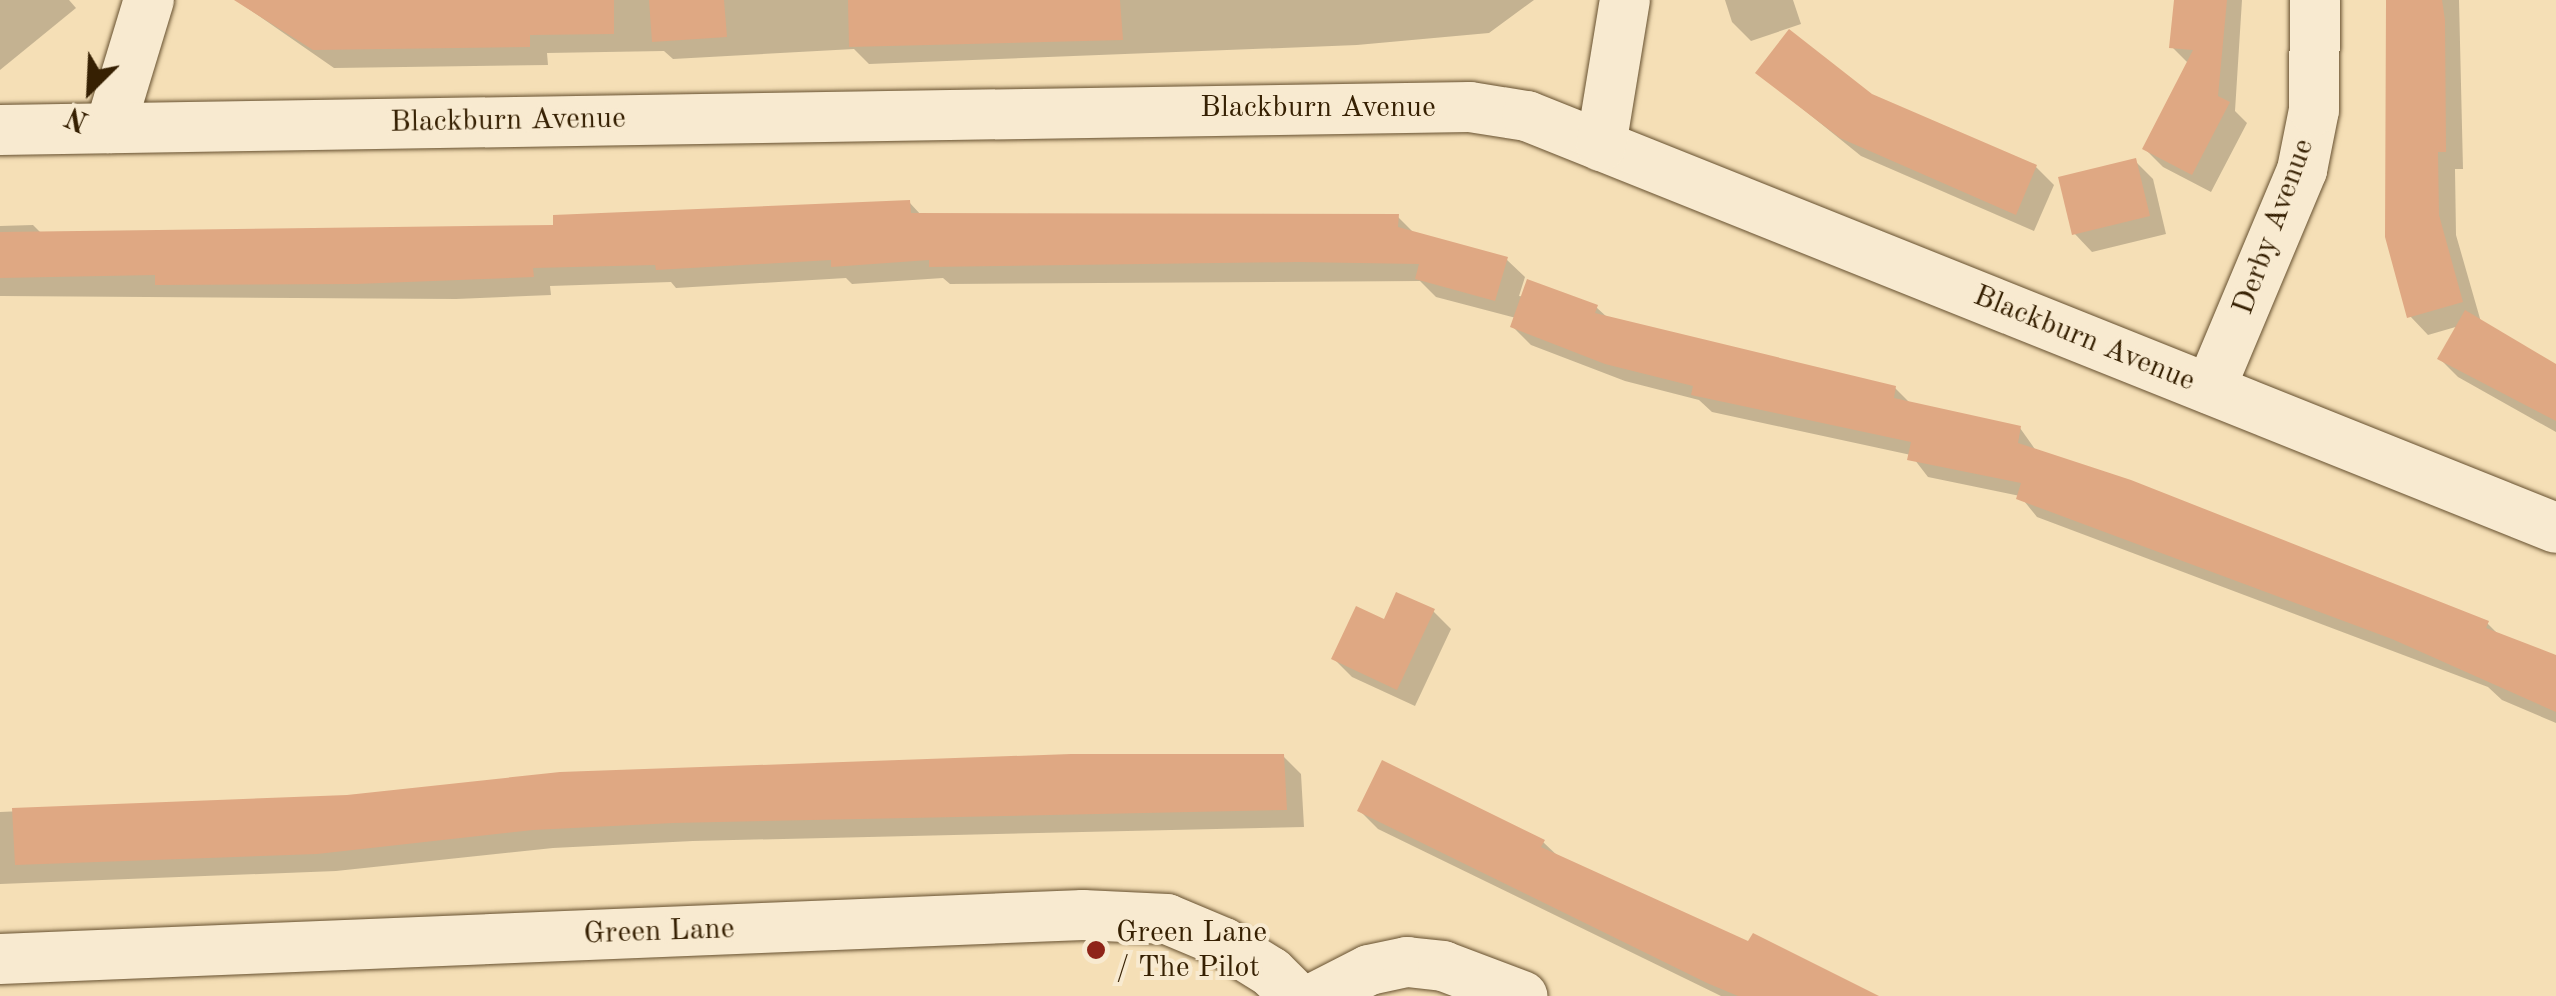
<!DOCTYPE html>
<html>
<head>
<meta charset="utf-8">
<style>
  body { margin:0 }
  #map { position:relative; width:2556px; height:996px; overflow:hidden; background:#f5dfb6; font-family:"Old Standard TT",serif }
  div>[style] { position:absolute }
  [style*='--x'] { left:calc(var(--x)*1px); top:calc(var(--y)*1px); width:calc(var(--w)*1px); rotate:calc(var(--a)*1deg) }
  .shadow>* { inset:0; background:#0003 }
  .building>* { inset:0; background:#dfa883 }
  .roads { filter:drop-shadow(0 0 2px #66502f) drop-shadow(0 0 2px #66502f) }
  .minor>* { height:50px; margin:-25px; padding:0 25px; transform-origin:25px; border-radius:25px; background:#f8ead0 }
  .dots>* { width:28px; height:28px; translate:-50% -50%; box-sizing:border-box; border:5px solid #f8ead0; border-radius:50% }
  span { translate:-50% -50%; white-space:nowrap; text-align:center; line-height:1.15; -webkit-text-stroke:8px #f8ead0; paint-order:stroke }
  .street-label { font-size:30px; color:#362002 }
  .poi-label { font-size:30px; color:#362002 }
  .left { translate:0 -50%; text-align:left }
  .north { position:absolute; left:40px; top:40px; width:100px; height:100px; -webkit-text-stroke:8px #f8ead0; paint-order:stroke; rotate:204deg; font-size:28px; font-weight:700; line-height:40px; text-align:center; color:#362002 }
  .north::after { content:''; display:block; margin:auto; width:35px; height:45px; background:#362002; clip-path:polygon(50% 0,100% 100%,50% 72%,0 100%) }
</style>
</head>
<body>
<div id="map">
  <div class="shadow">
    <div style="clip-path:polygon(0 0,69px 0,76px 8px,0 70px)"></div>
    <div style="clip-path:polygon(236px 0,1534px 0,1489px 33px,1357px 45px,869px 64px,854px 49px,673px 59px,664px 51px,547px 53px,548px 65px,334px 68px)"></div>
    <div style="clip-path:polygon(1725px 0,1793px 0,1801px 24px,1751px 41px,1732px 22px)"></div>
    <div style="clip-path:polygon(2176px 0,2242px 0,2235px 111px,2247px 123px,2211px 192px,2163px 167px,2145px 149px,2189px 64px,2172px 47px)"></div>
    <div style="clip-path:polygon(2387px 0,2459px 0,2463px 169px,2455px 169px,2456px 235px,2481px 322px,2556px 367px,2556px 432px,2458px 377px,2440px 359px,2459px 326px,2428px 335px,2410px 316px,2388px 237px)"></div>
    <div style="clip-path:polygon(1758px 73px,1871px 96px,2036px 167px,2054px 185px,2034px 231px,1861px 156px)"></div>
    <div style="clip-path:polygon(2135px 161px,2153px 179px,2166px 234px,2092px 252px,2074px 233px)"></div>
    <div style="clip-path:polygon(909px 202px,922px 216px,1398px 217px,1415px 234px,1506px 259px,1525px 277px,1519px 296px,1596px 307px,1608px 318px,1895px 388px,1911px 404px,2020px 428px,2037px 452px,2487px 623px,2500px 636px,2556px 660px,2556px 723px,2502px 700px,2488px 687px,2037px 517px,2020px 496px,1928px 477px,1911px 455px,1712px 412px,1699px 400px,1625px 381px,1531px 345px,1513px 327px,1516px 318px,1436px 297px,1420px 281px,950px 284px,943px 278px,852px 284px,846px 278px,676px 288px,671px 282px,550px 286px,551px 295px,456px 299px,0 296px,0 226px,33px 225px,41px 233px,556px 228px)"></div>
    <div style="clip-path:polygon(1433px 611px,1451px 629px,1415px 706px,1352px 677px,1334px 659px,1385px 623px)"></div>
    <div style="clip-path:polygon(1283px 756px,1301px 774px,1304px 827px,693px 841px,553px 848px,336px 871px,0 884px,0 812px)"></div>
    <div style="clip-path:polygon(1360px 811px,1543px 842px,1560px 858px,1864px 996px,1721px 996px,1378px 829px)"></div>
  </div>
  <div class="building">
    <div style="clip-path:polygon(234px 0,614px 0,614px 34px,530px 35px,530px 47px,313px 50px)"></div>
    <div style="clip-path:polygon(649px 0,724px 0,727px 37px,652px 42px)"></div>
    <div style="clip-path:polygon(848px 0,1120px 0,1123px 40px,849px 47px)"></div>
    <div style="clip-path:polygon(2174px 0,2227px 0,2218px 96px,2230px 102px,2192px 175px,2142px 149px,2193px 50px,2169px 48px)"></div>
    <div style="clip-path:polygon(2386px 0,2442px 0,2445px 20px,2446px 152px,2438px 152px,2439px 215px,2463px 302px,2407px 318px,2385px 237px)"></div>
    <div style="clip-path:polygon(1789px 29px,1872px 94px,2037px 165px,2016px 215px,1840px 138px,1755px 73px)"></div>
    <div style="clip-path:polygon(2136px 158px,2150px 216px,2072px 235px,2058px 177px)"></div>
    <div style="clip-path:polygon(910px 200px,911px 213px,1399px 214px,1398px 227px,1508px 257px,1495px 301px,1415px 279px,1419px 264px,1298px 262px,929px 267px,929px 260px,831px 267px,831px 260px,656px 270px,655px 265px,533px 268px,534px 277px,356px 284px,155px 285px,155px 275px,0 278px,0 232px,553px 225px,553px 215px)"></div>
    <div style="clip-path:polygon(1527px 279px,1598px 305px,1595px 313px,1896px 386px,1894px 398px,2021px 426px,2018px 443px,2131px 480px,2489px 621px,2486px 628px,2556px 655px,2556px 712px,2392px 639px,2016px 499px,2021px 483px,1907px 460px,1911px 442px,1691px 395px,1693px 386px,1605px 364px,1510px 327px)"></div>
    <div style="clip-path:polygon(2465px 310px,2556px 364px,2556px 421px,2437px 359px)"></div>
    <div style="clip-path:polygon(1396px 592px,1435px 609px,1397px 690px,1331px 659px,1356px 606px,1384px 619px)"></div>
    <div style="clip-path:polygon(1071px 754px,1284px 754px,1287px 810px,673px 823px,533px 830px,317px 854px,15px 865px,12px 808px,347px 795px,560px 772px)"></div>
    <div style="clip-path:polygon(1382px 760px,1545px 840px,1541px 847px,1748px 941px,1753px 933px,1879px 996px,1738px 996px,1707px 983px,1357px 811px)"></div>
  </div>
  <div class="roads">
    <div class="minor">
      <div style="--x:110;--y:128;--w:134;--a:-73.1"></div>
      <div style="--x:0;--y:130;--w:1470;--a:-0.9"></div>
      <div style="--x:1470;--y:107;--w:58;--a:9"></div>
      <div style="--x:1527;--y:116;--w:1108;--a:21.82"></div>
      <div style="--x:1601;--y:146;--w:148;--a:-80.7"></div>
      <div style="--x:2210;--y:389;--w:238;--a:-67.2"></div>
      <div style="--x:2302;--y:170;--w:61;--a:-78.7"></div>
      <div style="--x:2314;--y:110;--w:110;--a:-89.5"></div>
      <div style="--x:0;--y:959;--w:1084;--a:-2.33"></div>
      <div style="--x:1083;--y:915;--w:84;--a:2.7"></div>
      <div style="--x:1167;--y:919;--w:62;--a:22.8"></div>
      <div style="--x:1224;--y:943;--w:55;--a:31.7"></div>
      <div style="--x:1271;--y:972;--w:34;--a:45"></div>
      <div style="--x:1318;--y:996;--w:57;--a:-27"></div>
      <div style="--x:1369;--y:970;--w:39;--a:-12"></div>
      <div style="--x:1407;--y:962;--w:36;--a:6"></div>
      <div style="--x:1443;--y:966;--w:85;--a:20.8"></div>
    </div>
  </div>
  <div class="dots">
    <div style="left:1096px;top:950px;background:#8f2418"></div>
  </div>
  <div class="street-label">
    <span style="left:1318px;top:108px">Blackburn Avenue</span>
    <span style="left:508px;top:121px;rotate:-1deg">Blackburn Avenue</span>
    <span style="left:2274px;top:227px;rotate:-70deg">Derby Avenue</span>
    <span style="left:2084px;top:339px;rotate:22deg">Blackburn Avenue</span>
    <span style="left:659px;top:932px;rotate:-2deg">Green Lane</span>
  </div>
  <div class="poi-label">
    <span class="left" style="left:1116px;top:950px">Green Lane<br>/ The Pilot</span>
  </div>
  <div class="north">N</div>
</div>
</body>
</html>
